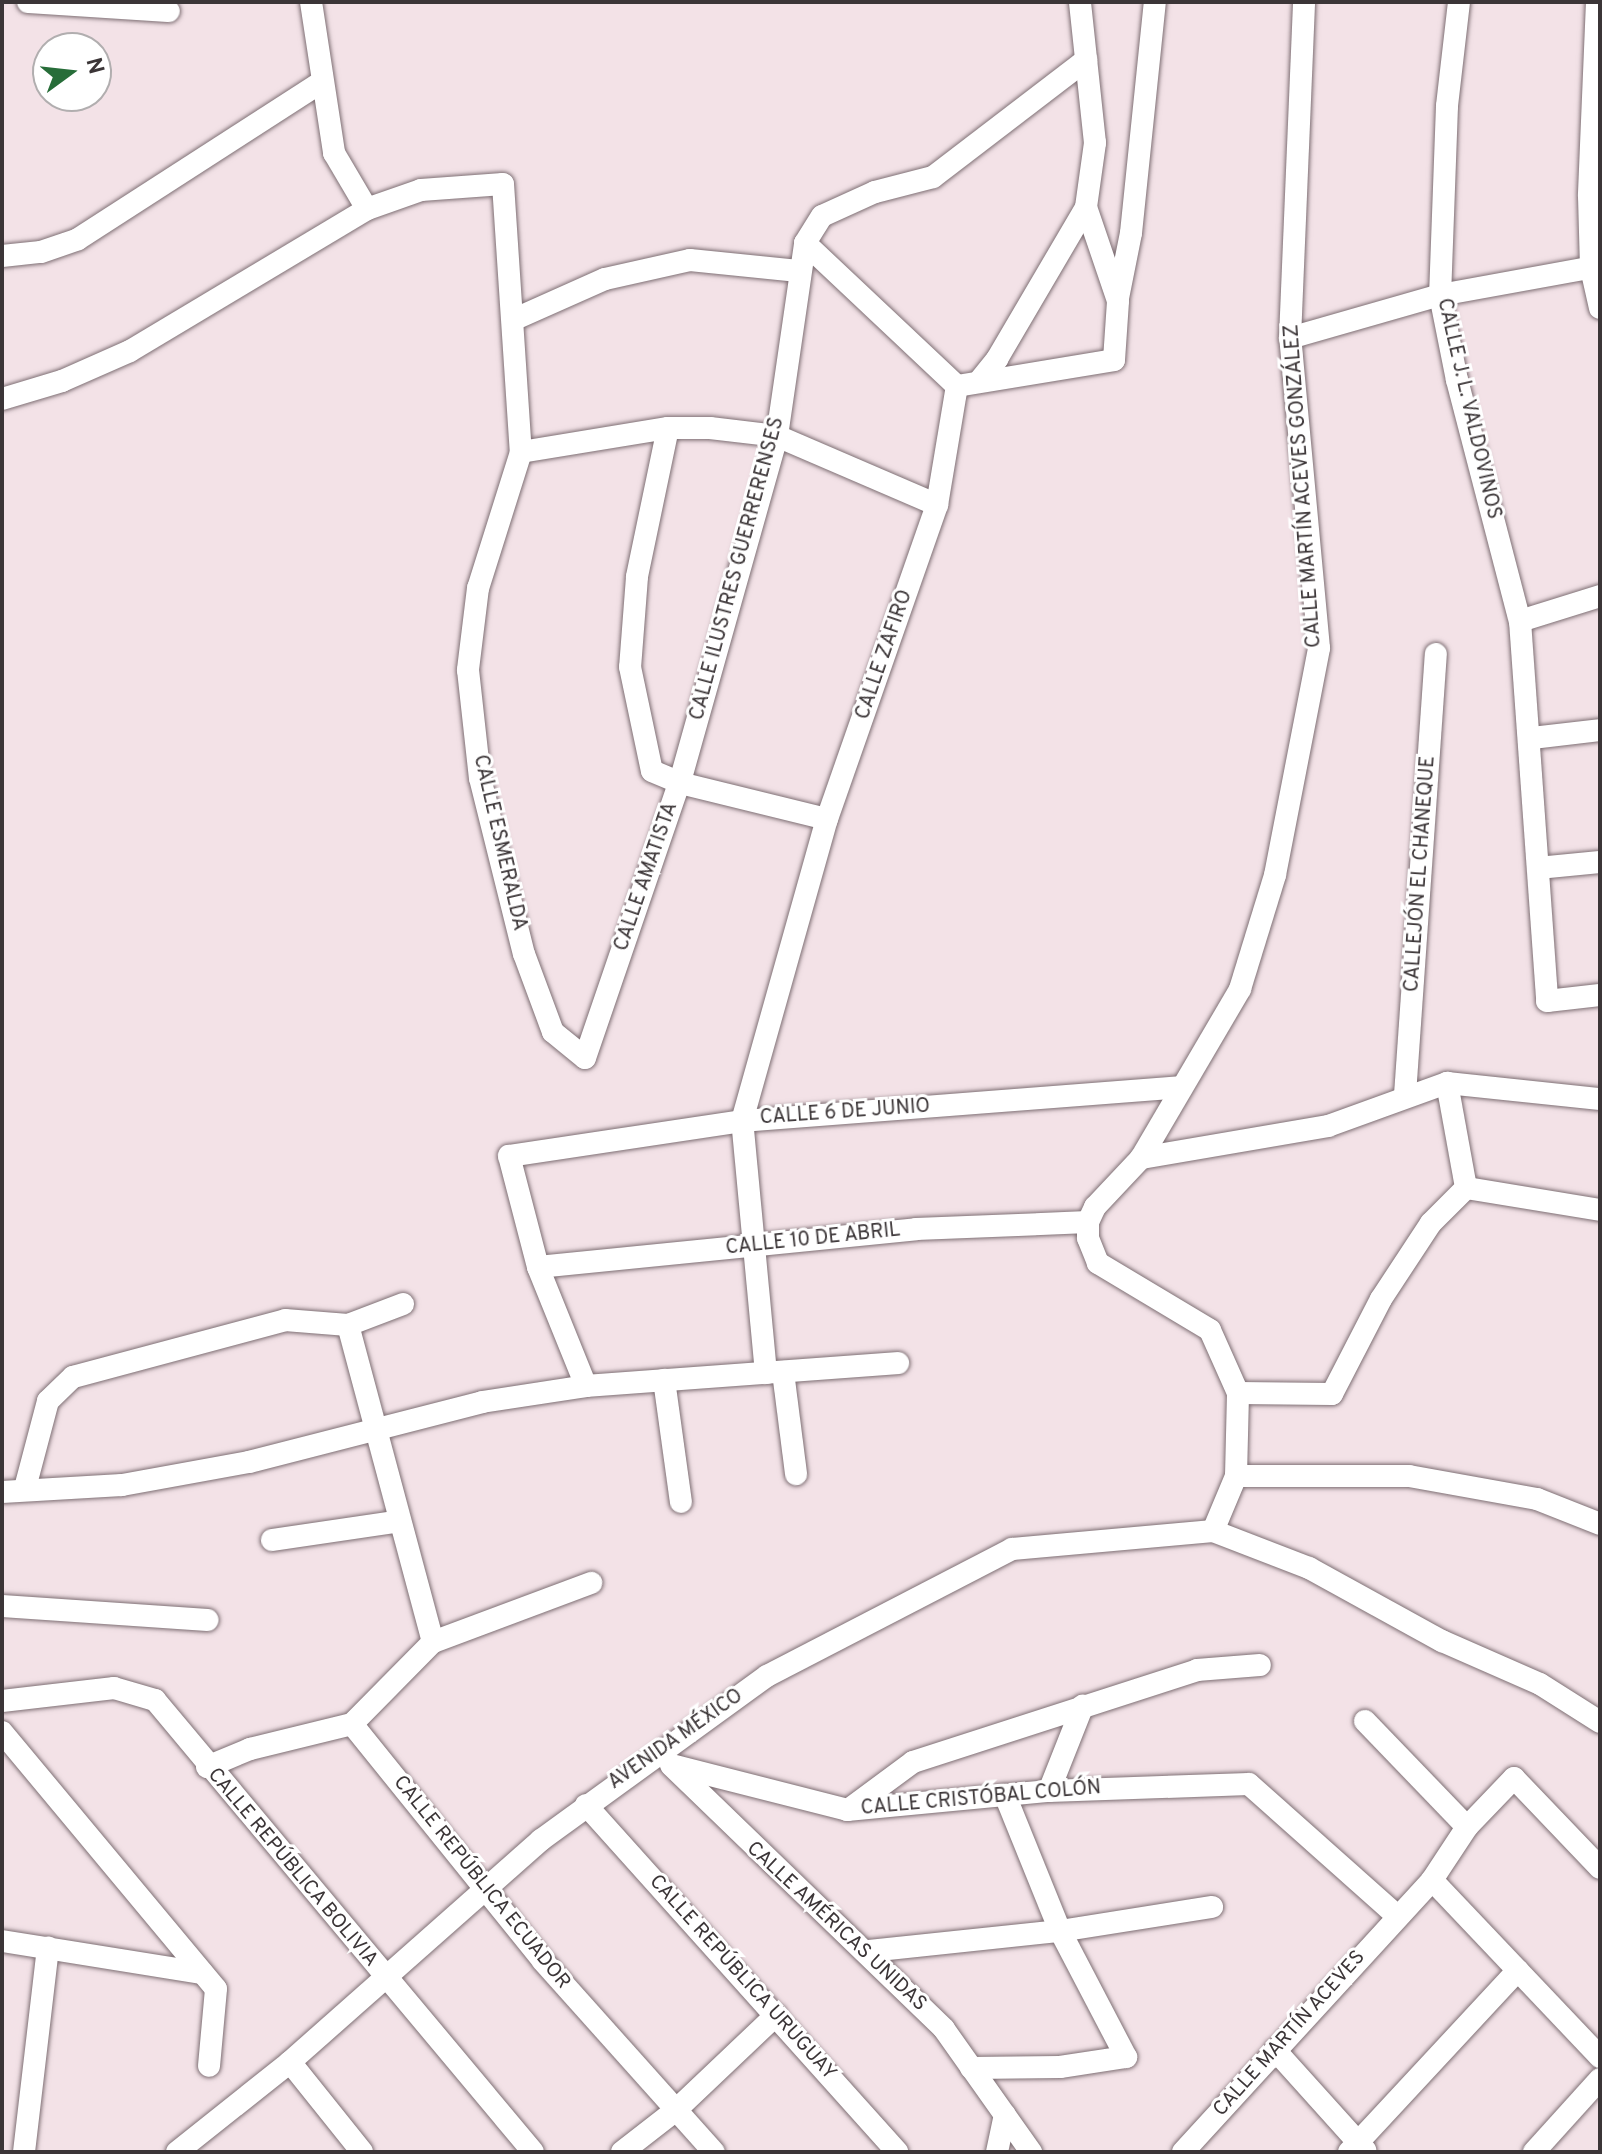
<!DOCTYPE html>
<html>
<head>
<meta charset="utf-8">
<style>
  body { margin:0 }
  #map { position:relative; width:1602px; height:2154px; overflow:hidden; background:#f3e2e7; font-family:Overpass,sans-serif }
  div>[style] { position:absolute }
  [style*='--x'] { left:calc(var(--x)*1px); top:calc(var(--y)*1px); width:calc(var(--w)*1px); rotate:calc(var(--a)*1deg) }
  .roads { filter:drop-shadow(0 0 2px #7e6f74) drop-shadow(0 0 2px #7e6f74) }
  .minor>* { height:22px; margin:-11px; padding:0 11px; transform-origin:11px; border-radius:11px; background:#fff }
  span { translate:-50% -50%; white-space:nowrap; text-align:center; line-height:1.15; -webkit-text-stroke:6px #fff; paint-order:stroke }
  .street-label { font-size:20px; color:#3b3537 }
  .frame { position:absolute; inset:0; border:4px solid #3b3537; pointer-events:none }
  .north { position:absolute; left:32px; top:32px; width:80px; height:80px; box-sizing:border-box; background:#fff; border:2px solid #b1aeaf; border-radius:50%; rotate:75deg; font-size:22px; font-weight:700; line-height:32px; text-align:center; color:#3b3537 }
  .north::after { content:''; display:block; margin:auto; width:28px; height:36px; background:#276d39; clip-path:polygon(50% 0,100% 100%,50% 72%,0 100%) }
</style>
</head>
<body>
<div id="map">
  <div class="roads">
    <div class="minor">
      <div style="--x:28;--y:2;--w:141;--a:3.7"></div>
      <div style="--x:311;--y:2;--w:153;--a:81.3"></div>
      <div style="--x:334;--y:153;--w:65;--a:59.5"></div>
      <div style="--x:1459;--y:2;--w:105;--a:96.6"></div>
      <div style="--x:1447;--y:106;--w:189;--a:92.1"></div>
      <div style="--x:1440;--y:295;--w:87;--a:78.7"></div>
      <div style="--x:1457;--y:380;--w:249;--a:75.4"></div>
      <div style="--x:1520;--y:621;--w:381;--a:85.9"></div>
      <div style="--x:1547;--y:1001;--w:53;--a:-6.5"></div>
      <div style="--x:1597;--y:2;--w:194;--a:92.4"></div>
      <div style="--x:1589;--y:196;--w:72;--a:88.4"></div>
      <div style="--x:1591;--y:268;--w:41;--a:77.3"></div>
      <div style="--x:805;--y:243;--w:209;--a:43.3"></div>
      <div style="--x:2;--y:256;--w:39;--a:-6"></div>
      <div style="--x:41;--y:252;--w:39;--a:-19"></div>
      <div style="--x:78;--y:239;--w:288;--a:-32.8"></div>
      <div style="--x:1118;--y:298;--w:66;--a:-78.7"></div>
      <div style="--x:1131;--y:233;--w:232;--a:-84.1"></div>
      <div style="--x:515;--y:319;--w:98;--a:-24"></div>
      <div style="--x:605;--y:279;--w:87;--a:-12.6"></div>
      <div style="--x:690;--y:260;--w:109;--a:5.8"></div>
      <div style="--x:1290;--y:338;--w:156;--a:-16"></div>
      <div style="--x:1440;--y:295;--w:163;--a:-10.3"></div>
      <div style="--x:981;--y:379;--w:26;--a:-51"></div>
      <div style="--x:997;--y:359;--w:176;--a:-59.6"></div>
      <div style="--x:957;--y:386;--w:159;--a:-9.4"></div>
      <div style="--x:1114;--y:360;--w:59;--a:-86.1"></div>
      <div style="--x:1118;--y:301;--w:99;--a:-108.8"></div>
      <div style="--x:1086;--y:207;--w:65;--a:-82"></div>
      <div style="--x:1095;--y:143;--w:142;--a:-96.1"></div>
      <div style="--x:2;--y:399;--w:63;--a:-16.7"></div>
      <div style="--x:62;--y:381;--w:74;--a:-23.8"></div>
      <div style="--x:130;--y:351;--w:276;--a:-30.9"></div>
      <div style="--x:367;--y:209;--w:57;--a:-19.4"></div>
      <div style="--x:421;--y:190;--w:82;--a:-4.2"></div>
      <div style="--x:503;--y:184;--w:269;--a:86.2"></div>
      <div style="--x:521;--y:452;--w:143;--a:107.5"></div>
      <div style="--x:478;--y:588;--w:83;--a:97"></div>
      <div style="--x:468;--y:670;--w:109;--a:83.7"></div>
      <div style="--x:480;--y:778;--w:181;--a:76"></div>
      <div style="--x:524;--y:954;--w:83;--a:69.6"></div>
      <div style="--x:553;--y:1032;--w:41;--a:39.1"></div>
      <div style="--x:585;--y:1058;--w:296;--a:-71.1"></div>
      <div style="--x:681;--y:778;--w:355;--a:-74.3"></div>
      <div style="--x:777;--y:436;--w:195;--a:-81.7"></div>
      <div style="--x:805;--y:243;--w:32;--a:-58"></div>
      <div style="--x:822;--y:216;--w:58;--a:-24.4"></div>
      <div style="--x:875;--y:192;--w:60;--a:-14.5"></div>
      <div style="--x:933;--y:177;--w:193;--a:-37.4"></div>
      <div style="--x:668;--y:428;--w:152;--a:101.8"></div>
      <div style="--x:637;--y:577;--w:90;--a:94.4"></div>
      <div style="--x:630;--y:667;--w:106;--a:78.1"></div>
      <div style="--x:652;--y:771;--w:30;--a:23"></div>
      <div style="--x:680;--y:783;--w:151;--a:13.8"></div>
      <div style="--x:521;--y:452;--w:149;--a:-9.3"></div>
      <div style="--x:668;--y:428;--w:42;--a:0"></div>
      <div style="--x:710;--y:428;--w:67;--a:6.8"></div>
      <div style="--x:777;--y:436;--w:174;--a:23.3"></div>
      <div style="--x:1520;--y:621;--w:84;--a:-17.4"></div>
      <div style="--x:1532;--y:738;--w:68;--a:-6.7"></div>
      <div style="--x:1538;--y:868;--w:62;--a:-5.5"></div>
      <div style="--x:1447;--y:1083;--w:107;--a:79.7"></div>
      <div style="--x:1466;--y:1188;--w:136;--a:9.3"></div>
      <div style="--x:1405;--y:1095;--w:442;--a:-86"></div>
      <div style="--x:1141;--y:1158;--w:190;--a:-9.7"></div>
      <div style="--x:1328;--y:1126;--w:127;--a:-19.9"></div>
      <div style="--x:1447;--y:1083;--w:154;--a:6"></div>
      <div style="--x:538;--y:1267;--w:380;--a:-5.7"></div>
      <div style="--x:916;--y:1229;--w:172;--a:-2.3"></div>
      <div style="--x:348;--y:1325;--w:328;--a:75"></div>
      <div style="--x:783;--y:1372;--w:103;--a:82.7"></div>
      <div style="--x:766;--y:1373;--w:253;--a:-95.4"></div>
      <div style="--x:742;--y:1121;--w:314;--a:-74.3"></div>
      <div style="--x:827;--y:819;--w:333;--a:-70.7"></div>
      <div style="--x:937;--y:505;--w:121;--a:-80.5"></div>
      <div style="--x:664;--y:1380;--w:123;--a:82.1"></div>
      <div style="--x:586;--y:1386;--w:128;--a:-112"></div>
      <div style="--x:538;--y:1267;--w:115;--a:-104.6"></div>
      <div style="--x:509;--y:1156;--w:236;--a:-8.5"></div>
      <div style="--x:742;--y:1121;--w:441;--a:-4.4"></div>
      <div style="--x:1238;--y:1393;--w:94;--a:0.6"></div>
      <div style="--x:1332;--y:1394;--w:107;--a:-62.7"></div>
      <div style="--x:1381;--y:1299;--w:91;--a:-56.7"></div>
      <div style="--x:1431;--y:1223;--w:49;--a:-45"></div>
      <div style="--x:1236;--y:1476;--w:173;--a:0"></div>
      <div style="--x:1409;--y:1476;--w:130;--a:10.2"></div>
      <div style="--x:1537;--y:1499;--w:68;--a:21.6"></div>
      <div style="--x:25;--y:1488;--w:90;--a:-75.2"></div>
      <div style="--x:48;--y:1401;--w:35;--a:-44"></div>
      <div style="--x:73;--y:1377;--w:220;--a:-15"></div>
      <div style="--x:285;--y:1320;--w:63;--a:4.5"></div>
      <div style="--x:348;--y:1325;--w:59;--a:-20.9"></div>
      <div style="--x:2;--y:1492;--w:120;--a:-3.3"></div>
      <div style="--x:122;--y:1485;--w:129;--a:-10.3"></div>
      <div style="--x:249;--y:1462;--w:241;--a:-14.4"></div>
      <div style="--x:482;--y:1402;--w:105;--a:-8.7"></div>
      <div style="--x:586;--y:1386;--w:313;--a:-4.2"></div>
      <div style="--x:1213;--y:1531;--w:103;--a:21.1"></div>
      <div style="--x:1309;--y:1568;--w:152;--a:28.8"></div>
      <div style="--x:1442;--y:1641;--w:107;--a:23.7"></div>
      <div style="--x:1540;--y:1684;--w:71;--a:32.3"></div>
      <div style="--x:272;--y:1540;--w:129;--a:-8.4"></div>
      <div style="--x:2;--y:1606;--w:206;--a:3.9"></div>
      <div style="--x:2;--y:1701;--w:113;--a:-6.6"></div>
      <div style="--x:114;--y:1688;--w:43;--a:16.3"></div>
      <div style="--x:155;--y:1700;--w:589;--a:50.09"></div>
      <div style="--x:1365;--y:1721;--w:147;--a:46.1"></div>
      <div style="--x:352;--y:1724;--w:304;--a:51.1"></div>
      <div style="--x:543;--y:1961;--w:256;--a:48.2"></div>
      <div style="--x:352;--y:1724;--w:115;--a:-45.4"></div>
      <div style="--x:433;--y:1642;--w:169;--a:-20.5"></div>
      <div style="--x:2;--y:1732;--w:334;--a:50.2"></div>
      <div style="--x:216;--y:1989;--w:77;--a:95.2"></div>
      <div style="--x:671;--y:1765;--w:182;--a:14.3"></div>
      <div style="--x:847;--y:1810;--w:203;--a:-5.4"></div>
      <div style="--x:1049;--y:1791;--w:200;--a:-2"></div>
      <div style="--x:1249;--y:1784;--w:198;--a:41.7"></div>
      <div style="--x:672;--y:1766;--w:378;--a:44"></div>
      <div style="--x:944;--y:2029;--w:151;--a:54.7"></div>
      <div style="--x:207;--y:1767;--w:47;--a:-22.7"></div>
      <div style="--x:250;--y:1749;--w:105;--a:-13.8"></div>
      <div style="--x:1049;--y:1791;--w:92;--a:-68.4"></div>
      <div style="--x:586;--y:1805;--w:466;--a:48.1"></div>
      <div style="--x:848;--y:1810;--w:81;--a:-36.4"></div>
      <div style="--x:913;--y:1762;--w:299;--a:-17.9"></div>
      <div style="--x:1197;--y:1670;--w:63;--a:-4.5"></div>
      <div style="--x:1432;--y:1880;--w:244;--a:46.5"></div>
      <div style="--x:2;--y:1941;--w:203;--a:9.1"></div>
      <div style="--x:869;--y:1951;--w:192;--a:-6"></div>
      <div style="--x:1060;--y:1931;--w:154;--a:-9"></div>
      <div style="--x:1275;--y:2050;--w:135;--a:48"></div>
      <div style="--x:290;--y:2062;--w:115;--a:51.3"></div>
      <div style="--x:971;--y:2068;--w:89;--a:-0.6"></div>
      <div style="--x:1060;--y:2067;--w:67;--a:-8.6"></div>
      <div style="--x:1126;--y:2057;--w:142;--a:-117.6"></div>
      <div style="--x:1060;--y:1931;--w:147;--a:-112"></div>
      <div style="--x:24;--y:2152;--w:206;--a:-83.3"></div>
      <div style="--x:177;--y:2152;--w:144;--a:-38.5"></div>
      <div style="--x:290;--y:2062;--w:335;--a:-41.5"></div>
      <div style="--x:541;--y:1840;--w:279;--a:-36"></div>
      <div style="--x:767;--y:1676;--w:276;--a:-27.4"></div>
      <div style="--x:1012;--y:1549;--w:202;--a:-5.1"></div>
      <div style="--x:1213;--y:1531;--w:60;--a:-67.3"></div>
      <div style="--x:1236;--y:1476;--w:83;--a:-88.6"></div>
      <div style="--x:1238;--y:1393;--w:69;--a:-114"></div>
      <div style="--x:1210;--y:1330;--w:131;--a:-149.1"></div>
      <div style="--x:1098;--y:1263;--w:27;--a:-112"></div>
      <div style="--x:1088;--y:1238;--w:16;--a:-90"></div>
      <div style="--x:1088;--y:1222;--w:17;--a:-65"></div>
      <div style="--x:1095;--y:1207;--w:67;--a:-46.8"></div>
      <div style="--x:1141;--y:1158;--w:196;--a:-59.6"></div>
      <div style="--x:1240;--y:989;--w:119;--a:-72.9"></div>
      <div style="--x:1275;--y:875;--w:231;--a:-79"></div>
      <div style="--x:1319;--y:648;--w:311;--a:-95.3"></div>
      <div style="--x:1290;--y:338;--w:336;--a:-87.6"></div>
      <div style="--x:622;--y:2152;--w:68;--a:-37.9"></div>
      <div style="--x:676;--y:2110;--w:138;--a:-43.5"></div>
      <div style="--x:997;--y:2152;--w:38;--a:-78"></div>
      <div style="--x:1183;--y:2152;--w:369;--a:-47.5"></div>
      <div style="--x:1432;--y:1880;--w:64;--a:-56.6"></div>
      <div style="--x:1467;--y:1827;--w:68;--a:-46.2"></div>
      <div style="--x:1514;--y:1778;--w:124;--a:46.3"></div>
      <div style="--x:1349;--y:2152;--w:248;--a:-47.1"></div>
      <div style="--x:1534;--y:2152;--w:98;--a:-47.9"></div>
    </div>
  </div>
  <div class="street-label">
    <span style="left:1468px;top:409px;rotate:77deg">CALLE J. L. VALDOVINOS</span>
    <span style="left:1304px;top:486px;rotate:-94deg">CALLE MARTÍN ACEVES GONZÁLEZ</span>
    <span style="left:738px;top:569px;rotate:-75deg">CALLE ILUSTRES GUERRERENSES</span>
    <span style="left:885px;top:655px;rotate:-71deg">CALLE ZAFIRO</span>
    <span style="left:499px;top:843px;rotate:77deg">CALLE ESMERALDA</span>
    <span style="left:1421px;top:874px;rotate:-86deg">CALLEJÓN EL CHANEQUE</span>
    <span style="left:647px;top:877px;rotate:-71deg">CALLE AMATISTA</span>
    <span style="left:845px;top:1113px;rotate:-4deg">CALLE 6 DE JUNIO</span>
    <span style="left:813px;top:1240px;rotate:-6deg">CALLE 10 DE ABRIL</span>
    <span style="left:676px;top:1740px;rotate:-35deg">AVENIDA MÉXICO</span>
    <span style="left:981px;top:1799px;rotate:-5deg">CALLE CRISTÓBAL COLÓN</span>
    <span style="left:292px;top:1868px;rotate:50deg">CALLE REPÚBLICA BOLIVIA</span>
    <span style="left:481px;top:1883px;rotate:51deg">CALLE REPÚBLICA ECUADOR</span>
    <span style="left:836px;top:1927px;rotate:43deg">CALLE AMÉRICAS UNIDAS</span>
    <span style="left:742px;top:1978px;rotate:48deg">CALLE REPÚBLICA URUGUAY</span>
    <span style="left:1290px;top:2034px;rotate:-48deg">CALLE MARTÍN ACEVES</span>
  </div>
  <div class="frame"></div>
  <div class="north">N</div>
</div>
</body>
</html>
